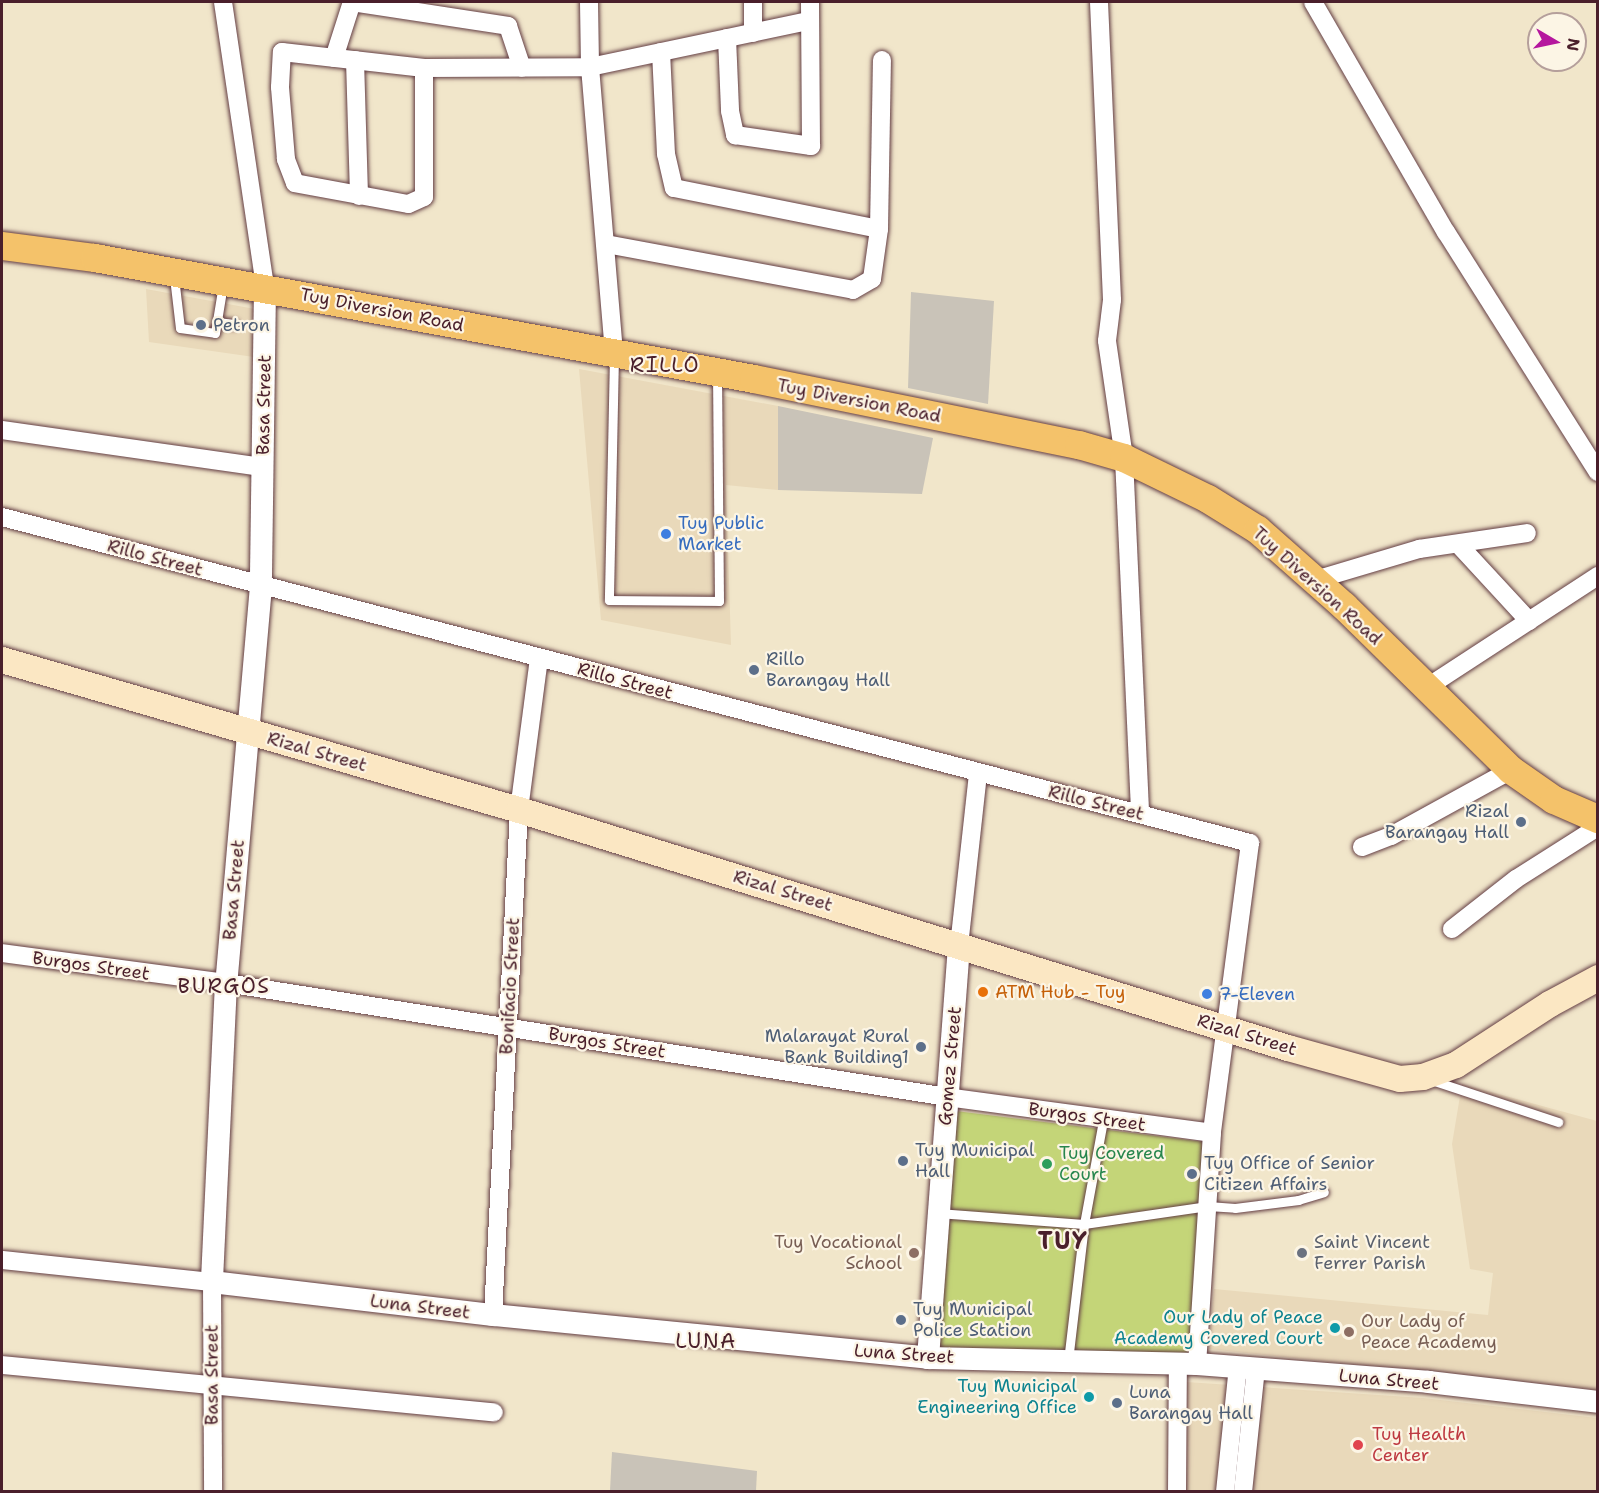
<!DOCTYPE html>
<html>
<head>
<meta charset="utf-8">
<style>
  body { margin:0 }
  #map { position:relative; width:1599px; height:1493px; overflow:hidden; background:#f1e6ca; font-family:"Shantell Sans",sans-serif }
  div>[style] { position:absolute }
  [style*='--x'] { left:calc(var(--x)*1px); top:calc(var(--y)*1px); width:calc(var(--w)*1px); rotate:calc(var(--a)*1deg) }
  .built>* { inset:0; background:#e9d9ba }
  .industrial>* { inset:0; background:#c9c3b8 }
  .green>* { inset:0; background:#c4d578 }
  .roads { filter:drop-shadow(0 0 2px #633d43) drop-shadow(0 0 2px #633d43) }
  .service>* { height:9px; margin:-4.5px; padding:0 4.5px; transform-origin:4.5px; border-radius:4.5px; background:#fff }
  .minor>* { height:18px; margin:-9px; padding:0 9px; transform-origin:9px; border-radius:9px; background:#fff }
  .tertiary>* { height:22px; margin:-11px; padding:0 11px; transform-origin:11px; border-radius:11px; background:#fff }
  .secondary>* { height:26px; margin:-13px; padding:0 13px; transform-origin:13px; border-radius:13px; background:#fbe7c3 }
  .primary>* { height:28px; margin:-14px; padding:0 14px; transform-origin:14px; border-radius:14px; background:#f4c26a }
  .dots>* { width:16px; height:16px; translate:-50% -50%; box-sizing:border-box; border:3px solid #fcf5e5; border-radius:50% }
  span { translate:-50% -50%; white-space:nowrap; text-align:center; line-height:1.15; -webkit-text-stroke:4.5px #fcf5e5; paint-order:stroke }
  .street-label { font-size:18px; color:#4a1f2b }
  .service-label { font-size:18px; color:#4e5e75 }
  .left { translate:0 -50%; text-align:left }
  .right { translate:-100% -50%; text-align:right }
  .shop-label { font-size:18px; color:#366cbe }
  .food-label { font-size:18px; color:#c56008 }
  .leisure-label { font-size:18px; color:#27864d }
  .education-label { font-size:18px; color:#785e54 }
  .worship-label { font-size:18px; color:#5b616d }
  .culture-label { font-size:18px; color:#0d838f }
  .health-label { font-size:18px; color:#be3a42 }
  .quarter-label { font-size:21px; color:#4a1f2b; letter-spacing:1.5px }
  .district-label { font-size:24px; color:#4a1f2b; font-weight:700; letter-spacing:1.5px }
  .frame { position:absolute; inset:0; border:3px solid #4a1f2b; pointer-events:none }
  .north { position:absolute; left:1527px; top:12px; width:60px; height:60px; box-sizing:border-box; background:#fcf5e5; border:2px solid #b59f9b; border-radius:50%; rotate:99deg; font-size:16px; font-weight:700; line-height:24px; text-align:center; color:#4a1f2b }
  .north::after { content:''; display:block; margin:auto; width:21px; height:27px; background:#b5179e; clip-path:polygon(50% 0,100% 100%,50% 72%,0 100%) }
</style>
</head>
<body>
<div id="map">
  <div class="built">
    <div style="clip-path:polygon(146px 289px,255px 309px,254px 357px,149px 342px)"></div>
    <div style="clip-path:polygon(579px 369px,778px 406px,778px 490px,726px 485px,731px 645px,601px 620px)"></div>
    <div style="clip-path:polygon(1462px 1084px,1597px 1121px,1597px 1390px,1209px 1349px,1214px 1289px,1488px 1315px,1493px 1273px,1470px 1269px,1452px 1144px)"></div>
    <div style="clip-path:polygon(1186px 1382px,1423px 1398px,1597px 1418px,1597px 1491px,1184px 1492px)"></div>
  </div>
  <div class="industrial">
    <div style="clip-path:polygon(911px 292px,994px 301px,988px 404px,908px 388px)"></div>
    <div style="clip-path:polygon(778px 406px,933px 438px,922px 494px,778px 490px)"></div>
    <div style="clip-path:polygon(612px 1452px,757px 1471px,756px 1491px,610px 1491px)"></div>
  </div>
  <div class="green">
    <div style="clip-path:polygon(956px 1111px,1205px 1142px,1188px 1355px,937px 1349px)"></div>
  </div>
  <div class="roads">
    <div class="service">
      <div style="--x:174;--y:277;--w:51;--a:83.3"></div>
      <div style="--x:180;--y:328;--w:35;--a:8"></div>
      <div style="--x:215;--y:333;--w:50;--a:-80.7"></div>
      <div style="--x:217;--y:322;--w:17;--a:7"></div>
      <div style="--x:614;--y:356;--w:244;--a:91.2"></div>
      <div style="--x:609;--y:600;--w:110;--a:0.5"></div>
      <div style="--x:719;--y:601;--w:226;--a:-90.5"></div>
      <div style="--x:1431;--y:1080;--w:134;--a:18.3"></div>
      <div style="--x:938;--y:1213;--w:146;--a:4.3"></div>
      <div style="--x:1084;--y:1224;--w:125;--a:-8.3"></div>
      <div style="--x:1208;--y:1206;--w:27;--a:4"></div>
      <div style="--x:1235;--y:1208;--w:64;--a:-7.2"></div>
      <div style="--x:1298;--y:1200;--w:27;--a:-17"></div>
      <div style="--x:1068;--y:1361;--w:138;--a:-83.3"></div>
      <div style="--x:1084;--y:1224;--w:106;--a:-79.6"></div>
    </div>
    <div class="minor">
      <div style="--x:223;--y:2;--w:289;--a:81.6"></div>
      <div style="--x:589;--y:2;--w:65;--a:89.1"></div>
      <div style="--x:590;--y:67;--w:287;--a:85.2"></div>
      <div style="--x:753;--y:2;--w:31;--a:90"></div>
      <div style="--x:1099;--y:2;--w:298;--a:87.5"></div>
      <div style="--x:1112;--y:300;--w:41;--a:97"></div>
      <div style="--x:1107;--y:341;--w:118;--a:81.7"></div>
      <div style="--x:1124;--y:458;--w:356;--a:87.4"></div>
      <div style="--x:1313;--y:2;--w:266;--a:60"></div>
      <div style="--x:1446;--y:232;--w:284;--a:57.7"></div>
      <div style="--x:727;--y:38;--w:73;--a:87.6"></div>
      <div style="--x:730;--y:111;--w:25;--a:78"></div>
      <div style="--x:735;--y:135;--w:77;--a:8.2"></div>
      <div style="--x:811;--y:146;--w:144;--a:-90.4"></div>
      <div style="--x:661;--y:52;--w:102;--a:87.2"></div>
      <div style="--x:666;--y:154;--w:35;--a:77"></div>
      <div style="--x:674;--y:188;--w:209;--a:11.3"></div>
      <div style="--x:334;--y:58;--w:59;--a:-72.2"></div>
      <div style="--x:352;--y:2;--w:158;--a:8.7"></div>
      <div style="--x:508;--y:26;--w:44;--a:71.6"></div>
      <div style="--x:355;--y:60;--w:136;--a:88.3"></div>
      <div style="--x:424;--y:68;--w:129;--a:90"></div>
      <div style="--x:424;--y:197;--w:17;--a:156"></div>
      <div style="--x:408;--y:204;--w:115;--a:-169.5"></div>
      <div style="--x:295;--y:183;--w:26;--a:-111"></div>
      <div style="--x:286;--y:159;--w:72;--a:-94.8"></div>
      <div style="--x:280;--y:87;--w:35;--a:-87"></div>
      <div style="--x:282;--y:52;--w:143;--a:6.4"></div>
      <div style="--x:424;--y:68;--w:166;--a:-0.3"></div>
      <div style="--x:590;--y:67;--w:224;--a:-11.9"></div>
      <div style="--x:606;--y:244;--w:251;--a:10.5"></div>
      <div style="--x:853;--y:290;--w:22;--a:-30"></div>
      <div style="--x:872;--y:279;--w:50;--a:-82"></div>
      <div style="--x:879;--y:229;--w:169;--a:-89"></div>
      <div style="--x:2;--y:430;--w:264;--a:8.1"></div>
      <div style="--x:2;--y:517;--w:1290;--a:14.64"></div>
      <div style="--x:1250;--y:843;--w:292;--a:97.5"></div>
      <div style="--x:1212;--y:1133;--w:231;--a:93.7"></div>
      <div style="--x:1458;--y:544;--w:105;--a:47.3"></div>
      <div style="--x:1315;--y:580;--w:109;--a:-16.6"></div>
      <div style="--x:1419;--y:549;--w:109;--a:-8.4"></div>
      <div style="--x:1426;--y:688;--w:205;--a:-33.1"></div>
      <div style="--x:1362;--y:847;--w:31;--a:-21"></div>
      <div style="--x:1391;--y:836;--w:137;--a:-28.8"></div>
      <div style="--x:1452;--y:929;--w:81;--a:-38"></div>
      <div style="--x:1516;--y:879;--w:97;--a:-32.4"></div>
      <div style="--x:959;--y:946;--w:172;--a:-83.7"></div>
      <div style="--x:2;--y:953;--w:226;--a:7.6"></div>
      <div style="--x:226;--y:983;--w:730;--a:8.98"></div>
      <div style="--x:947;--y:1097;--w:267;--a:7.7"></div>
      <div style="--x:2;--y:1260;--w:211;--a:6"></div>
      <div style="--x:212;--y:1282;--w:210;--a:89.7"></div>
      <div style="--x:493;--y:1315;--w:506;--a:-87.05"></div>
      <div style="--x:519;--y:810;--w:153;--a:-82.5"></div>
      <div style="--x:2;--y:1365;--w:494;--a:5.5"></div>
      <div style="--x:1177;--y:1492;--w:128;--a:-89.6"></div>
      <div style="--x:1225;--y:1492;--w:126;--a:-84.1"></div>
      <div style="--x:1243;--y:1492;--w:124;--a:-84"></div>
    </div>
    <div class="tertiary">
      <div style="--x:265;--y:288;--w:298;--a:90.8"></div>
      <div style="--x:261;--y:586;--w:399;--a:95"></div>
      <div style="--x:226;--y:983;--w:299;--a:92.7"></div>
      <div style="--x:212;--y:1282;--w:283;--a:6.7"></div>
      <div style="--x:493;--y:1315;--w:437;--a:5.6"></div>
      <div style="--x:928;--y:1358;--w:269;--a:1.3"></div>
      <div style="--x:1197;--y:1364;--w:233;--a:4.4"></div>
      <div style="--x:1429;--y:1382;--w:170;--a:6.7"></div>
      <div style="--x:928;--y:1358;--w:413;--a:-85.7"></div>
    </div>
    <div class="secondary">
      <div style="--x:2;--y:660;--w:538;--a:16.18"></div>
      <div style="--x:519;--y:810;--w:805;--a:17.2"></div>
      <div style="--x:1288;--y:1048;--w:116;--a:15.5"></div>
      <div style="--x:1400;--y:1079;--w:23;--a:-5"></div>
      <div style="--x:1423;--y:1077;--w:35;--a:-20"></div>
      <div style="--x:1456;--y:1065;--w:112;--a:-33"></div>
      <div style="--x:1550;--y:1004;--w:55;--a:-28.4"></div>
    </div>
    <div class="primary">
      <div style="--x:2;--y:246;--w:94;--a:7.4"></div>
      <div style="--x:95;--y:258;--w:670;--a:10.4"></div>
      <div style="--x:754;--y:379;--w:332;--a:11.5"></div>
      <div style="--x:1079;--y:445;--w:47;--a:16.1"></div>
      <div style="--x:1124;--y:458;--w:93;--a:26"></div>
      <div style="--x:1208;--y:499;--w:59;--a:31.8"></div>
      <div style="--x:1258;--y:530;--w:115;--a:41.5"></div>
      <div style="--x:1344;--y:606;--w:234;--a:44.5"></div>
      <div style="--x:1511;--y:770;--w:52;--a:34.9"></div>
      <div style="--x:1554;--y:800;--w:48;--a:23.4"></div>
    </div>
  </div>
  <div class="dots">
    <div style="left:201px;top:325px;background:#5c6f8a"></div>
    <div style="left:666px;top:534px;background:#3f7fe0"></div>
    <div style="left:754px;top:670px;background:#5c6f8a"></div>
    <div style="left:1521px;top:822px;background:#5c6f8a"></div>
    <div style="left:983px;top:992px;background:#e8710a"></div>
    <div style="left:1207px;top:994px;background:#3f7fe0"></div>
    <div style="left:921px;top:1047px;background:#5c6f8a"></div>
    <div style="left:903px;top:1161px;background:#5c6f8a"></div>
    <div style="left:1047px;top:1164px;background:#2e9e5b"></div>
    <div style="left:1192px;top:1174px;background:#5c6f8a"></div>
    <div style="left:914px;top:1253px;background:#8d6e63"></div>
    <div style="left:1302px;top:1253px;background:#6b7280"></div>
    <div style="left:901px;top:1320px;background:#5c6f8a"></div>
    <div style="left:1335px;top:1328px;background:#0f9aa8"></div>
    <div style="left:1349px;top:1332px;background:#8d6e63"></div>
    <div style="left:1089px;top:1397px;background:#0f9aa8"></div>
    <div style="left:1117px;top:1403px;background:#5c6f8a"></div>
    <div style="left:1358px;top:1445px;background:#e0444e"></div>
  </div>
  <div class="street-label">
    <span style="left:382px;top:310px;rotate:11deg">Tuy Diversion Road</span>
    <span style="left:859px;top:401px;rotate:11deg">Tuy Diversion Road</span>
    <span style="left:264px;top:405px;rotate:-89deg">Basa Street</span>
    <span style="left:155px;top:558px;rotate:15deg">Rillo Street</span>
    <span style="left:1317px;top:586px;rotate:42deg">Tuy Diversion Road</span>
    <span style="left:625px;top:681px;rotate:15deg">Rillo Street</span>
    <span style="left:317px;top:752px;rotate:16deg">Rizal Street</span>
    <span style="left:1096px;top:803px;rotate:14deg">Rillo Street</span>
    <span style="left:234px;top:890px;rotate:-85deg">Basa Street</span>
    <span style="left:783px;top:891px;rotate:17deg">Rizal Street</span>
    <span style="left:91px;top:966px;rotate:8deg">Burgos Street</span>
    <span style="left:510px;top:986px;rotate:-87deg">Bonifacio Street</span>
    <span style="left:1247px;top:1035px;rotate:17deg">Rizal Street</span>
    <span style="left:607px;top:1043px;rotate:9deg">Burgos Street</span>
    <span style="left:950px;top:1066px;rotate:-85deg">Gomez Street</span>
    <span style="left:1087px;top:1117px;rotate:8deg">Burgos Street</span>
    <span style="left:420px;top:1307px;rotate:7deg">Luna Street</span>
    <span style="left:904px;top:1354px;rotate:4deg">Luna Street</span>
    <span style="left:212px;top:1375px;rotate:-90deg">Basa Street</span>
    <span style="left:1389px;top:1380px;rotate:5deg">Luna Street</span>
  </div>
  <div class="service-label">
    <span class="left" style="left:213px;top:325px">Petron</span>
    <span class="left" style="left:766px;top:670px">Rillo<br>Barangay Hall</span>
    <span class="right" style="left:1509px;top:822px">Rizal<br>Barangay Hall</span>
    <span class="right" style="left:909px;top:1047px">Malarayat Rural<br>Bank Building1</span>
    <span class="left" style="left:915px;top:1161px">Tuy Municipal<br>Hall</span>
    <span class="left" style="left:1204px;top:1174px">Tuy Office of Senior<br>Citizen Affairs</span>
    <span class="left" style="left:913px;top:1320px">Tuy Municipal<br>Police Station</span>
    <span class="left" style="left:1129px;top:1403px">Luna<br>Barangay Hall</span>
  </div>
  <div class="shop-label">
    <span class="left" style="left:678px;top:534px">Tuy Public<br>Market</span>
    <span class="left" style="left:1219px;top:994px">7-Eleven</span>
  </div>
  <div class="food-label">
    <span class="left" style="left:995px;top:992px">ATM Hub - Tuy</span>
  </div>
  <div class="leisure-label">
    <span class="left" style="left:1059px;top:1164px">Tuy Covered<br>Court</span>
  </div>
  <div class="education-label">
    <span class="right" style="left:902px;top:1253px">Tuy Vocational<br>School</span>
    <span class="left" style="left:1361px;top:1332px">Our Lady of<br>Peace Academy</span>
  </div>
  <div class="worship-label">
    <span class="left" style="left:1314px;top:1253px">Saint Vincent<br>Ferrer Parish</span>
  </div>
  <div class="culture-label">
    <span class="right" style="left:1323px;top:1328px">Our Lady of Peace<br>Academy Covered Court</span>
    <span class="right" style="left:1077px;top:1397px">Tuy Municipal<br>Engineering Office</span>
  </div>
  <div class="health-label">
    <span class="left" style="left:1372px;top:1445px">Tuy Health<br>Center</span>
  </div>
  <div class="quarter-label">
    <span style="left:665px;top:365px">RILLO</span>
    <span style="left:224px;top:986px">BURGOS</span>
    <span style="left:706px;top:1341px">LUNA</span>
  </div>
  <div class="district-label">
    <span style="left:1063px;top:1242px">TUY</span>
  </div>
  <div class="frame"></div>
  <div class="north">N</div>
</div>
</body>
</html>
